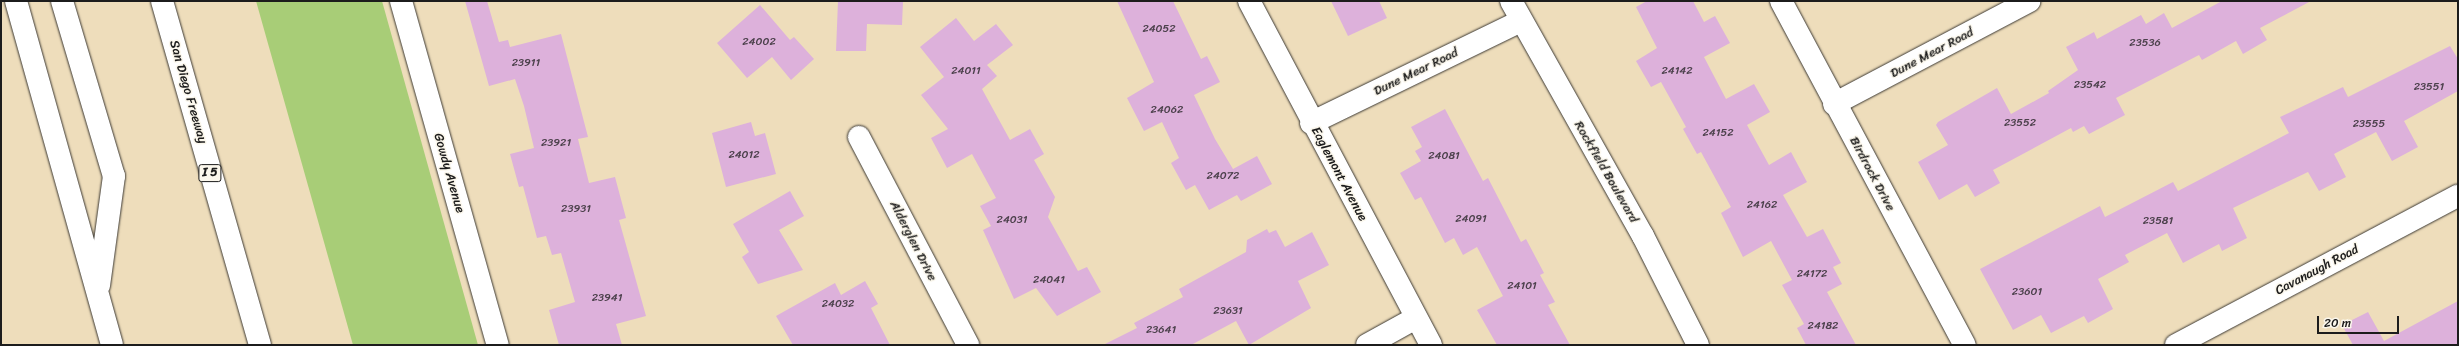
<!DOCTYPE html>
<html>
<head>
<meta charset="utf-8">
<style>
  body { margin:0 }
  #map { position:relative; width:2459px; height:346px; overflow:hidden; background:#edb; font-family:Sriracha,sans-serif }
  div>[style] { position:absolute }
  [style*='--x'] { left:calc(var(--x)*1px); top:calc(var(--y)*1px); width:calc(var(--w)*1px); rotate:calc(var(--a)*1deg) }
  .green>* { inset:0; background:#a8cd77 }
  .building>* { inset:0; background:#ddb1db }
  .roads { filter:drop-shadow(0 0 1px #3c3934) drop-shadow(0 0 1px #3c3934) }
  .street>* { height:22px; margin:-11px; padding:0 11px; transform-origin:11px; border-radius:11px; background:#fff }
  .secondary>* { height:22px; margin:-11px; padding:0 11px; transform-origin:11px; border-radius:11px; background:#fff }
  .highway>* { height:22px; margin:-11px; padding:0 11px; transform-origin:11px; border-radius:11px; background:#fff }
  span { translate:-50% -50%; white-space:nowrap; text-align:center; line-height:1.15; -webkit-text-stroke:3px #fbf7ec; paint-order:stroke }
  .number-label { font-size:11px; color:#4c414c }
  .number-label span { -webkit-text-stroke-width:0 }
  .shield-label span { padding:1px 3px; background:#fbf7ec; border:1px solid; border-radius:3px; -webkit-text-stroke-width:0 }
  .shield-label { font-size:12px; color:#1c1c1c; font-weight:700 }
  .street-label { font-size:13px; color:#1c1c1c }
  .frame { position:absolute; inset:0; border:2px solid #1c1c1c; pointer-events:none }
  .scale { position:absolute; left:2317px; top:316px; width:82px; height:18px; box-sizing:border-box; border:2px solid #1c1c1c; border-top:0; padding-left:5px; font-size:12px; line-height:14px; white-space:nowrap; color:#1c1c1c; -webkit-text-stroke:3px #fbf7ec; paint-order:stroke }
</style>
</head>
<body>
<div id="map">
  <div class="green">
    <div style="clip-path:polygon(256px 1px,382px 1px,478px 345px,353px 345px)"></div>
  </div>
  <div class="building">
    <div style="clip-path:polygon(465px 1px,487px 1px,499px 42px,508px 40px,510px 47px,561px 34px,588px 137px,578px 139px,589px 183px,615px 177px,626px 218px,619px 220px,646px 316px,616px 324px,622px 345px,559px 345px,549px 310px,575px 302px,561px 253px,552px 255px,546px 236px,537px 238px,523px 186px,519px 187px,510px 154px,534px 148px,524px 106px,515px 79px,489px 86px)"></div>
    <div style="clip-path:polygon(838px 1px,903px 1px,902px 25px,867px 24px,866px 51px,836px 51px)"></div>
    <div style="clip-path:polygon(1117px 1px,1173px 1px,1201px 59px,1207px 56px,1220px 82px,1194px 95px,1215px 139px,1233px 169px,1257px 156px,1272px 184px,1241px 201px,1237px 195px,1209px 210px,1195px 185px,1186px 190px,1171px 163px,1179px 158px,1162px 122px,1144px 131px,1127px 98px,1154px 82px)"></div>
    <div style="clip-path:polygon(1331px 1px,1379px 1px,1387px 18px,1348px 36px)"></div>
    <div style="clip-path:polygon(1647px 1px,1693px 1px,1704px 22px,1715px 16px,1730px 43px,1704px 57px,1726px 99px,1754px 84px,1770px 112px,1747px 125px,1769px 165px,1791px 152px,1807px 182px,1783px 195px,1807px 237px,1823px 229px,1841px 263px,1833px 267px,1842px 284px,1827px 292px,1856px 345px,1806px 345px,1797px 328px,1804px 324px,1782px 285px,1792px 280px,1771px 241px,1743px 257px,1721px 213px,1731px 207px,1701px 152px,1697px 154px,1683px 129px,1686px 127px,1661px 82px,1651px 87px,1636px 61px,1657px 48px,1636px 7px)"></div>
    <div style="clip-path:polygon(2222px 1px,2311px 1px,2260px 28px,2267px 40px,2243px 54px,2236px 41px,2202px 60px,2199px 55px,2116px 98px,2125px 115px,2089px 134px,2084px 126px,2073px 132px,2071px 128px,1993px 170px,2000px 183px,1975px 197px,1967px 184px,1939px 200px,1918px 162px,1948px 145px,1936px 125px,1938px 122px,1997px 88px,2011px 114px,2049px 93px,2048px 91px,2078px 70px,2066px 47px,2094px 32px,2097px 39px,2141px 15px,2146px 24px,2164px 13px,2172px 28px)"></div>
    <div style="clip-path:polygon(760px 5px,790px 40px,794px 37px,814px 59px,791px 80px,772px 57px,747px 78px,717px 43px)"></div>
    <div style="clip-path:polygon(956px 18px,974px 41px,996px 24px,1013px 45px,987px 65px,997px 76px,982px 89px,1010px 140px,1030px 129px,1044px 154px,1034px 160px,1055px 197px,1048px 217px,1078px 271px,1087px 267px,1101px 292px,1057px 316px,1036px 288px,1014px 299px,983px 230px,991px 226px,980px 206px,996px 198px,972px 154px,947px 168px,931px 138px,948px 129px,921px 95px,944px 77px,920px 47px)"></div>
    <div style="clip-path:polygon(2450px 46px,2458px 59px,2458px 91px,2404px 121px,2418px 147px,2392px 161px,2376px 132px,2334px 154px,2346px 177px,2319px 191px,2308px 172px,2233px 208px,2247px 238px,2222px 251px,2219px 244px,2183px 263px,2167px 233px,2125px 255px,2129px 262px,2098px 279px,2113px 309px,2088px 323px,2084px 316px,2051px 333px,2041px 315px,2013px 330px,1980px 269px,2100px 206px,2105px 217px,2173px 182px,2178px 191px,2289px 133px,2280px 117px,2343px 87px,2348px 97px)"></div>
    <div style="clip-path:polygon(1445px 109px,1483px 181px,1488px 178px,1521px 242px,1526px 239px,1544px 273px,1540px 275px,1555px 302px,1548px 305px,1570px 345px,1497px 345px,1477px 310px,1503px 296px,1477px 247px,1463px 255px,1454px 238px,1445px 243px,1421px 197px,1415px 200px,1400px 173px,1421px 161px,1415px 151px,1422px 147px,1411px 127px)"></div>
    <div style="clip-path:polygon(751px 122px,755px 136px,765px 133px,776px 174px,726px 187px,712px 133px)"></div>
    <div style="clip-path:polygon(790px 191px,804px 216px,779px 230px,803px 270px,758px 284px,742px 257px,749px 252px,733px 224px)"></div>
    <div style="clip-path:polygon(1267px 229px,1269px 233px,1276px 230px,1285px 247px,1312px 232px,1329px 265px,1298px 281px,1311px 308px,1249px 345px,1236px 321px,1191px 345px,1103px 345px,1137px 328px,1134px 323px,1183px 297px,1179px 289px,1246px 252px,1247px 240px)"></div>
    <div style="clip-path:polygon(865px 281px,878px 304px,871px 308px,890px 345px,793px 345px,776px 316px,835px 283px,841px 295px)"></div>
    <div style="clip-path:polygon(2458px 301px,2458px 345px,2353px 345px,2342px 325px,2368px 312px,2384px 341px)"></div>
  </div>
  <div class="roads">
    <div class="street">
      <div style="--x:401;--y:1;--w:357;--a:74.3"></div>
      <div style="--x:1249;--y:1;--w:389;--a:62.1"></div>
      <div style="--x:1781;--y:1;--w:390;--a:61.9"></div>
      <div style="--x:1834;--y:104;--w:221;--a:-27.8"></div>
      <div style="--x:1311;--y:123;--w:233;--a:-25.9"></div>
      <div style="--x:859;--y:137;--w:235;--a:62.3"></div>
      <div style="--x:1367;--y:345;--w:56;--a:-28.9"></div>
      <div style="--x:2176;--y:345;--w:319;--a:-27.9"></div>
    </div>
    <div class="secondary">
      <div style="--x:1511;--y:1;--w:270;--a:60.7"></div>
      <div style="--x:1643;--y:236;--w:122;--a:63.2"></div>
    </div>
    <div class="highway">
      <div style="--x:16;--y:1;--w:357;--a:74.4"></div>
      <div style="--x:62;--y:1;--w:183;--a:73.5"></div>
      <div style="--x:114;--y:176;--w:110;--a:97.8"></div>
      <div style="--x:162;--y:1;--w:358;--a:74.1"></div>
    </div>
  </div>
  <div class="number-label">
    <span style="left:1159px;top:29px">24052</span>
    <span style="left:759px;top:42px">24002</span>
    <span style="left:2145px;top:43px">23536</span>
    <span style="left:526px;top:63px">23911</span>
    <span style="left:966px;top:71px">24011</span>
    <span style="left:1677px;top:71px">24142</span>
    <span style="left:2090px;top:85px">23542</span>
    <span style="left:2429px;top:87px">23551</span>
    <span style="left:1167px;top:110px">24062</span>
    <span style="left:2020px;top:123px">23552</span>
    <span style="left:2369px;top:124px">23555</span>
    <span style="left:1718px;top:133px">24152</span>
    <span style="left:556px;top:143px">23921</span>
    <span style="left:744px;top:155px">24012</span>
    <span style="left:1444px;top:156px">24081</span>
    <span style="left:1223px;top:176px">24072</span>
    <span style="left:1762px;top:205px">24162</span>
    <span style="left:576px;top:209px">23931</span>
    <span style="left:1471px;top:219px">24091</span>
    <span style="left:1012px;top:220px">24031</span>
    <span style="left:2158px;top:221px">23581</span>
    <span style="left:1812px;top:274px">24172</span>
    <span style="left:1049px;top:280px">24041</span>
    <span style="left:1522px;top:286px">24101</span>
    <span style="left:2027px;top:292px">23601</span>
    <span style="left:607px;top:298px">23941</span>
    <span style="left:838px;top:304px">24032</span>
    <span style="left:1228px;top:311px">23631</span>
    <span style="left:1823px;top:326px">24182</span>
    <span style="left:1161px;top:330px">23641</span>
  </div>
  <div class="shield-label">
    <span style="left:210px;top:173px">I 5</span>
  </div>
  <div class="street-label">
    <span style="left:1932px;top:53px;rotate:-28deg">Dune Mear Road</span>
    <span style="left:1416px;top:72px;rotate:-26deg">Dune Mear Road</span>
    <span style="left:188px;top:92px;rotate:74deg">San Diego Freeway</span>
    <span style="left:1606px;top:172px;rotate:60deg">Rockfield Boulevard</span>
    <span style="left:449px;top:173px;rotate:74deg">Gowdy Avenue</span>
    <span style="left:1339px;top:174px;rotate:62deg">Eaglemont Avenue</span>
    <span style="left:1872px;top:174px;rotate:62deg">Birdrock Drive</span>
    <span style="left:913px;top:241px;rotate:63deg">Alderglen Drive</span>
    <span style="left:2317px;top:270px;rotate:-28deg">Cavanaugh Road</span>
  </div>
  <div class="frame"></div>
  <div class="scale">20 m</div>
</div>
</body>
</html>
